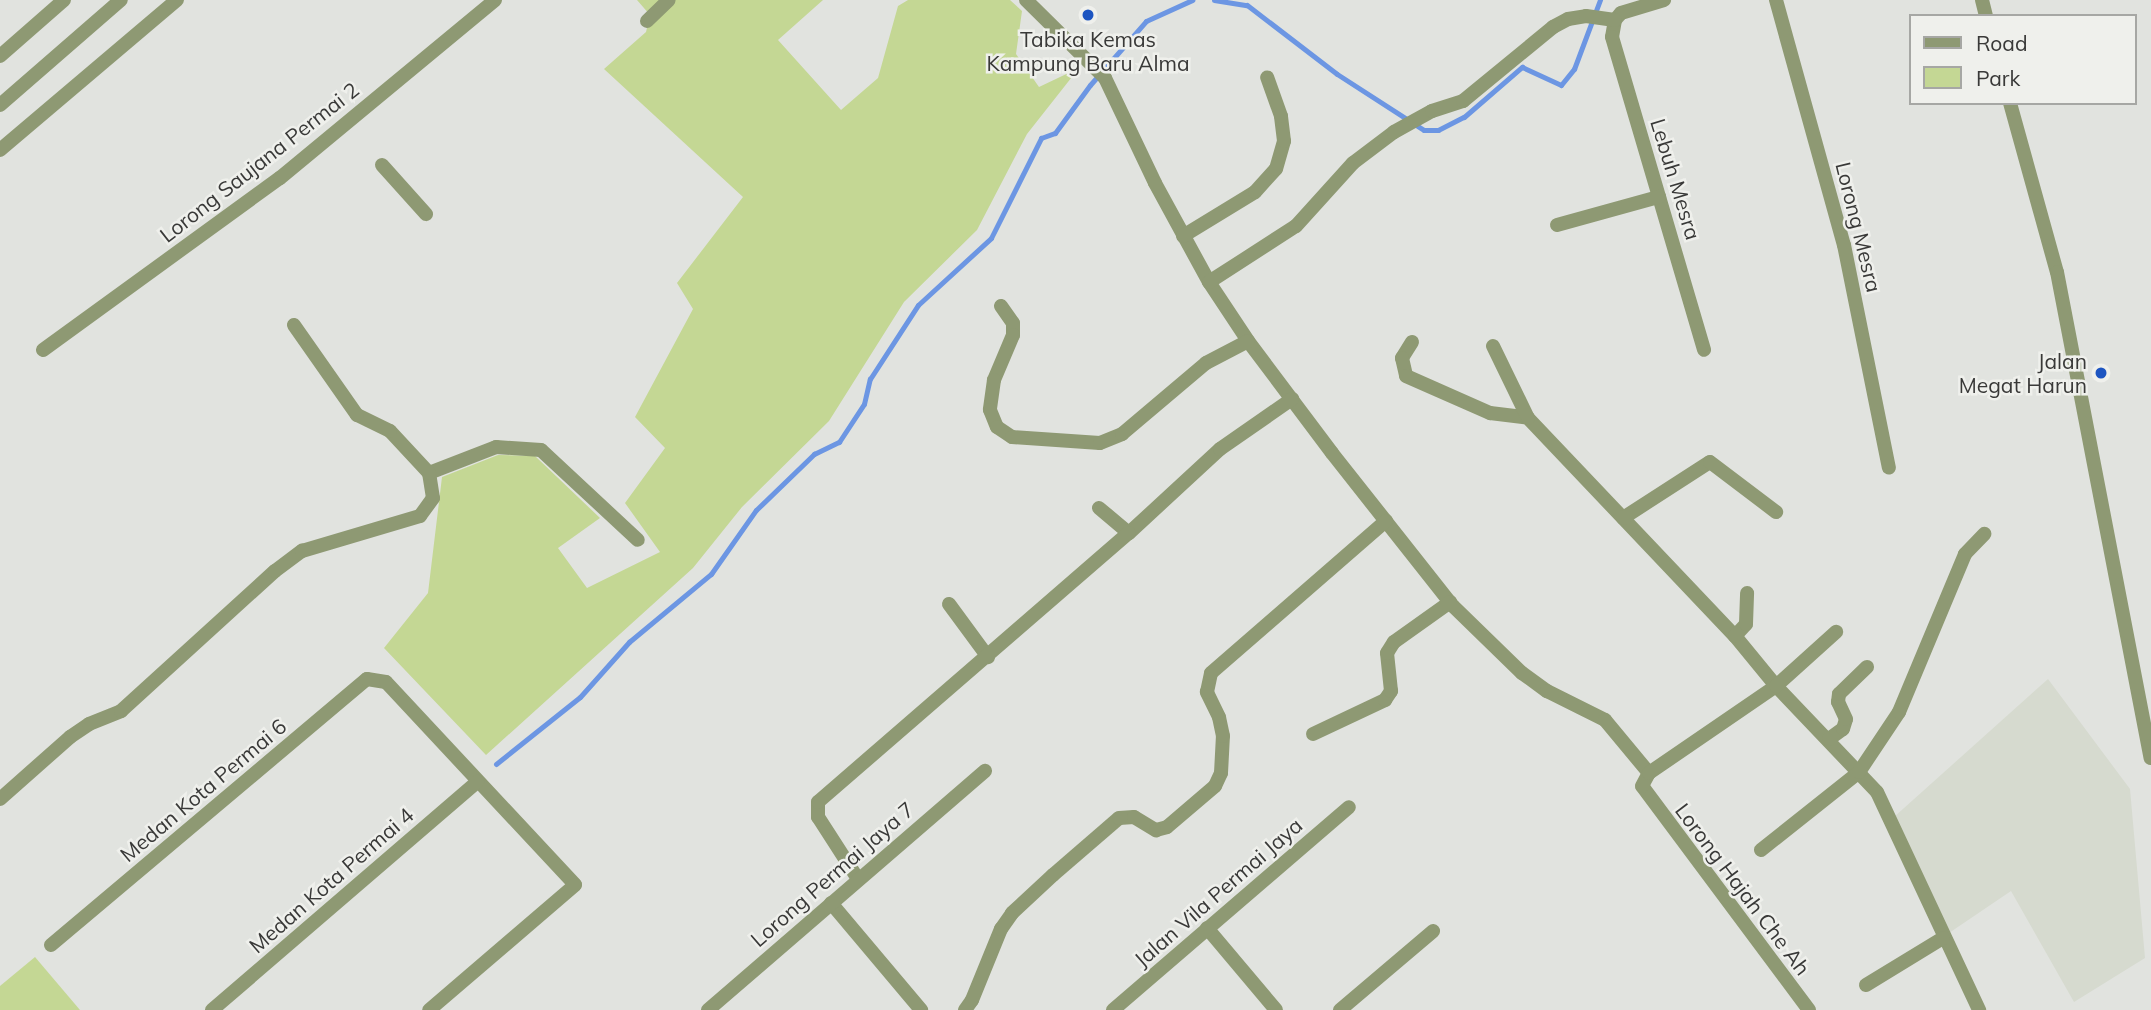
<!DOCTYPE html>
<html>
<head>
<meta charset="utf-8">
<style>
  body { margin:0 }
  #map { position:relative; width:2151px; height:1010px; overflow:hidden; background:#e1e3df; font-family:Mulish,sans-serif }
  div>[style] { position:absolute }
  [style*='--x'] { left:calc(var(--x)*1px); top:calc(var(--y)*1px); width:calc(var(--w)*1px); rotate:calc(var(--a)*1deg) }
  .built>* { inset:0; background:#d6dacf }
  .green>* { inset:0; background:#c4d794 }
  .stream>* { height:5px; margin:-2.5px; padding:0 2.5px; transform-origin:2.5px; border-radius:2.5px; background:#6c96e3 }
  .minor>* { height:14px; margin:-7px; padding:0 7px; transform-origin:7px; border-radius:7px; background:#8e9973 }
  .tertiary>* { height:14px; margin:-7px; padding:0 7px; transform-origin:7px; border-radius:7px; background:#8e9973 }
  .dots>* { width:19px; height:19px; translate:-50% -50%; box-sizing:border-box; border:4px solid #eff0ec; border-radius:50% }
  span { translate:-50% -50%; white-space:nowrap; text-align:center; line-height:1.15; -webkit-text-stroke:5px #eff0ec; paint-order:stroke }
  .poi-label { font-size:21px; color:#393938 }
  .right { translate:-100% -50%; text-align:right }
  .street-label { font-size:21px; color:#393938 }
  .legend { position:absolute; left:1909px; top:14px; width:228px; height:91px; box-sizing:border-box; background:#eff0ec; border:2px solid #a6a7a4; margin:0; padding:9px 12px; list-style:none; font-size:21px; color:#393938 }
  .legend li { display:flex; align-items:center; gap:14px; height:35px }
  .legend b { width:35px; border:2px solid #a6a7a4 }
</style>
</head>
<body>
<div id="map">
  <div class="built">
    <div style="clip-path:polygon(2048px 679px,2130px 789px,2145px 958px,2074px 1002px,2011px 891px,1949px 933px,1894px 817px)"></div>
  </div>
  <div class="green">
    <div style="clip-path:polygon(637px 0,823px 0,778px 40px,841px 110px,878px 78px,898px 6px,908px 0,1010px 0,1022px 11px,1016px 54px,1039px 87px,1079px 68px,1027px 134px,977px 230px,904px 302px,829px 421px,742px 507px,693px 568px,486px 755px,384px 648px,428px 593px,442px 477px,498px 455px,535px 456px,600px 518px,558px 548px,587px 588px,660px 552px,625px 503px,665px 448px,635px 417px,693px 309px,677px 283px,743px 197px,604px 69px,646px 32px,650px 15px)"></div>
    <div style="clip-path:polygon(35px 957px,80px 1010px,0 1010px,0 986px)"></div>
  </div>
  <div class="stream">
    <div style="--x:1214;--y:0;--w:33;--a:9"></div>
    <div style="--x:1247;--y:5;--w:113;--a:37.5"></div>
    <div style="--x:1337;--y:74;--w:103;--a:32.8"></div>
    <div style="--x:1424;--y:130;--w:14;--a:0"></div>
    <div style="--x:1438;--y:130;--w:29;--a:-27"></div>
    <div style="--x:1464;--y:117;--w:77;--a:-40.8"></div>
    <div style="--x:1522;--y:67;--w:43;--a:24.8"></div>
    <div style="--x:1561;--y:85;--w:21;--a:-51"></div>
    <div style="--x:1574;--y:69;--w:74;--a:-69.4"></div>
    <div style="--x:496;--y:764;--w:107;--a:-38.6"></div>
    <div style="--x:580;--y:697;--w:74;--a:-48.3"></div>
    <div style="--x:629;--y:642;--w:107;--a:-39.7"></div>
    <div style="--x:711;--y:574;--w:78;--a:-54.9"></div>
    <div style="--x:756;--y:510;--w:81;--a:-44"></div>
    <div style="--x:814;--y:454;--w:28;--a:-26"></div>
    <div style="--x:839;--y:442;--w:45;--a:-56.7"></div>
    <div style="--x:864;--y:404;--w:26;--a:-77"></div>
    <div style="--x:870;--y:379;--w:88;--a:-57"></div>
    <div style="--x:918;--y:305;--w:99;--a:-42.5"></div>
    <div style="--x:991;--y:238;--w:112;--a:-63.4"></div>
    <div style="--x:1041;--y:138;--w:15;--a:-20"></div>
    <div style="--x:1055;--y:133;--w:59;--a:-53.9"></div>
    <div style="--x:1090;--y:85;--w:85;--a:-48.8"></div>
    <div style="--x:1146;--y:21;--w:51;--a:-24.5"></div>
  </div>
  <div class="minor">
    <div style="--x:1026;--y:0;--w:111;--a:44.6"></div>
    <div style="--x:1105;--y:78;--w:116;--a:64.5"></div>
    <div style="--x:1155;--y:183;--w:113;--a:61.4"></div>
    <div style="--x:1209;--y:282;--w:71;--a:56.5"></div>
    <div style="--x:1248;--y:341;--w:140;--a:53.1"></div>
    <div style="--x:1332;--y:453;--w:195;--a:51.7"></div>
    <div style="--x:1453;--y:606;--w:96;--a:44.2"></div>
    <div style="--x:1522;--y:673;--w:31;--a:36"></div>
    <div style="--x:1547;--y:691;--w:65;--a:26.6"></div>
    <div style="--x:1605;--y:720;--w:69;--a:50.3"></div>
    <div style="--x:1776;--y:0;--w:254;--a:74.5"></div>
    <div style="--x:1844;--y:245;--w:227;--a:78.6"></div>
    <div style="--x:1615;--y:20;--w:17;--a:100"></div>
    <div style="--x:1612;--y:37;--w:326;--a:73.6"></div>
    <div style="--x:1615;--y:20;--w:9;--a:-49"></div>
    <div style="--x:1621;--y:13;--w:45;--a:-16.8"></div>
    <div style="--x:647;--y:21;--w:30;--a:-44"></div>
    <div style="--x:0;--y:56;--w:85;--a:-41.2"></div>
    <div style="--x:0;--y:150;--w:232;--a:-40.3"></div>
    <div style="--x:382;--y:165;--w:66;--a:48.1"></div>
    <div style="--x:1557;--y:225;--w:106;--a:-15.4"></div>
    <div style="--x:1183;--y:236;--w:84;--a:-31.4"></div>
    <div style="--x:1255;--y:192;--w:31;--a:-48"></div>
    <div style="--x:1276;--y:169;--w:29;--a:-74"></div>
    <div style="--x:1284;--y:141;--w:25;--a:-97"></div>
    <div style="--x:1281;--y:116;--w:41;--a:-109.7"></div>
    <div style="--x:1209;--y:282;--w:103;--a:-32.8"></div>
    <div style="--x:1296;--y:226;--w:85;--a:-47.9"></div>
    <div style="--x:1353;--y:163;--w:51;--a:-37.1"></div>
    <div style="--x:1394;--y:132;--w:43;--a:-28.9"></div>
    <div style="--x:1432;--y:111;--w:33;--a:-18"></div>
    <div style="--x:1463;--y:101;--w:117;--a:-39.4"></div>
    <div style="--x:1553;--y:27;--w:17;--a:-28"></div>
    <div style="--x:1568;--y:19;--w:18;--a:-9"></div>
    <div style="--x:1586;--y:16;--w:29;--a:8"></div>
    <div style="--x:1001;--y:306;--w:21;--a:55"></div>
    <div style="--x:1013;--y:323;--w:12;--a:90"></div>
    <div style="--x:1013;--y:335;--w:49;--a:112.9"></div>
    <div style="--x:994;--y:380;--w:30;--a:98"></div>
    <div style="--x:990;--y:410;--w:18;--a:68"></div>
    <div style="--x:997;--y:427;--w:18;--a:34"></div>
    <div style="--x:1012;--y:437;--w:88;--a:3.9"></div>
    <div style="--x:1100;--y:443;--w:24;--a:-22"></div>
    <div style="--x:1122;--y:434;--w:110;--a:-40.2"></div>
    <div style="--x:1206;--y:363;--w:47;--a:-27.6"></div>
    <div style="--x:1412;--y:342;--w:19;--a:122"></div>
    <div style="--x:1402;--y:358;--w:18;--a:77"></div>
    <div style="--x:1406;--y:376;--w:92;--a:23.8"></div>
    <div style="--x:1490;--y:413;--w:38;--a:7"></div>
    <div style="--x:1528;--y:418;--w:301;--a:46.5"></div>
    <div style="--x:1735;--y:636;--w:65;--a:50.6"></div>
    <div style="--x:1776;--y:686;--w:146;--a:46.4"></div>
    <div style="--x:1877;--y:792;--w:241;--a:64.9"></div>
    <div style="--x:1493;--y:346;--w:80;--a:64.1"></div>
    <div style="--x:43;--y:350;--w:293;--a:-36"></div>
    <div style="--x:280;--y:178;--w:279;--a:-39.6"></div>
    <div style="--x:429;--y:473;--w:72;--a:-21.2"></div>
    <div style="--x:496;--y:447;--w:45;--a:3.8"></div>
    <div style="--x:541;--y:450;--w:132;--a:42.9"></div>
    <div style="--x:1099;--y:508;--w:39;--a:40"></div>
    <div style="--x:1129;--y:533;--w:124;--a:-42.7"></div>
    <div style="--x:1220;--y:449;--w:88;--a:-34.8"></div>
    <div style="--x:1623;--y:518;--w:103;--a:-32.8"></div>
    <div style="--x:1710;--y:462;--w:83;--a:37.1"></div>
    <div style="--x:949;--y:604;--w:66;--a:53.7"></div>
    <div style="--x:1735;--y:636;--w:16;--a:-47"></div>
    <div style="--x:1746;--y:624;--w:31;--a:-88"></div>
    <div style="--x:1313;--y:734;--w:80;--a:-25.3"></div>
    <div style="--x:1385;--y:700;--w:11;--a:-56"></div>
    <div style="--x:1391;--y:691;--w:38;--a:-96"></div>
    <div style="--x:1387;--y:653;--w:13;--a:-58"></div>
    <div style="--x:1394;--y:642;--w:69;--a:-35.5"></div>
    <div style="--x:1829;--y:739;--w:17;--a:-36"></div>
    <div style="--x:1843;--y:729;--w:10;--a:-73"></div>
    <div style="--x:1846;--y:719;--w:19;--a:-115"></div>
    <div style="--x:1838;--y:702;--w:8;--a:-83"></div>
    <div style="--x:1839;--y:694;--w:39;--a:-44"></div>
    <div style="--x:0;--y:799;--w:94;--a:-41.5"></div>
    <div style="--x:70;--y:737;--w:23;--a:-34"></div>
    <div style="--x:89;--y:724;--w:35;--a:-22"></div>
    <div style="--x:121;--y:711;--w:208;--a:-42.3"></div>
    <div style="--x:275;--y:571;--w:34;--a:-37"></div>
    <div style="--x:302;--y:551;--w:123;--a:-16.5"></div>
    <div style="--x:420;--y:516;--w:22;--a:-54"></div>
    <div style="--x:433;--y:498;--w:25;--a:-99"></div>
    <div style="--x:429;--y:473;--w:57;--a:-132.9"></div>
    <div style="--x:390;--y:431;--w:37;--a:-154"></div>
    <div style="--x:357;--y:415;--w:110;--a:-125"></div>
    <div style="--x:1761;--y:850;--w:125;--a:-38.5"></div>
    <div style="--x:1859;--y:772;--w:72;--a:-56.3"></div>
    <div style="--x:1899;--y:712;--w:171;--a:-67.3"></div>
    <div style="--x:1965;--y:554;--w:28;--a:-46"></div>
    <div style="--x:858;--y:879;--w:74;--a:-122.8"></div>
    <div style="--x:818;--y:817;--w:15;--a:-90"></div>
    <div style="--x:818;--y:802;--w:411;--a:-40.9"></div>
    <div style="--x:831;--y:903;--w:140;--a:49.9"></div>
    <div style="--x:1207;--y:928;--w:107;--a:49.9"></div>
    <div style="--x:51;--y:945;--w:413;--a:-40.1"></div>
    <div style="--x:367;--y:679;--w:19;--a:9"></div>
    <div style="--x:386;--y:682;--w:277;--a:47"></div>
    <div style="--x:575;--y:885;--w:192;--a:139.4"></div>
    <div style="--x:1866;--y:985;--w:90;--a:-31.4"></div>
    <div style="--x:212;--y:1010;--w:350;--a:-40.7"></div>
    <div style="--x:708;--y:1010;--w:366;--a:-40.8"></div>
    <div style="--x:965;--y:1010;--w:12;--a:-55"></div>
    <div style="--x:972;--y:1000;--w:77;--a:-67.8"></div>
    <div style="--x:1001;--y:929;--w:19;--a:-55"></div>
    <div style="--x:1012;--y:913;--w:56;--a:-42.8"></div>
    <div style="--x:1053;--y:875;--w:87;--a:-40.8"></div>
    <div style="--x:1119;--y:818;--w:15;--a:-4"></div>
    <div style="--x:1134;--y:817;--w:26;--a:31"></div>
    <div style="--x:1156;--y:830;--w:11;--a:-15"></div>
    <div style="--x:1167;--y:827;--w:63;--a:-40.5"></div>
    <div style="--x:1215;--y:786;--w:14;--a:-65"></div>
    <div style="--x:1221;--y:773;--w:37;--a:-87"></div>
    <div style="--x:1223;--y:736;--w:19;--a:-102"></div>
    <div style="--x:1219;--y:717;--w:28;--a:-116"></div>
    <div style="--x:1207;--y:692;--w:19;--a:-78"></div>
    <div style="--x:1211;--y:673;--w:232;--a:-41"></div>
    <div style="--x:1113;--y:1010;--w:311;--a:-40.7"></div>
    <div style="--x:1340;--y:1010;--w:122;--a:-40.3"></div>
    <div style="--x:1809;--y:1010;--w:279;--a:-126.7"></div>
    <div style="--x:1642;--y:786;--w:15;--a:-62"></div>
    <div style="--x:1649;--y:773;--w:154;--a:-34.4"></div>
    <div style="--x:1776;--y:686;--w:81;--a:-42"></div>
  </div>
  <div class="tertiary">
    <div style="--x:1982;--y:0;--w:16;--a:76"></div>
    <div style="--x:2010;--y:103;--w:175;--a:74.5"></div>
    <div style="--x:2057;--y:272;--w:495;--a:79.1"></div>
    <div style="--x:0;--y:105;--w:160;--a:-41"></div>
  </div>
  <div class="dots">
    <div style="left:1088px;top:15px;background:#1d55c1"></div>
    <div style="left:2101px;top:373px;background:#1d55c1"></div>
  </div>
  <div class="poi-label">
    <span style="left:1088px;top:51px">Tabika Kemas<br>Kampung Baru Alma</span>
    <span class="right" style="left:2087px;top:373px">Jalan<br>Megat Harun</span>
  </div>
  <div class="street-label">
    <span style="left:259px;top:162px;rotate:-38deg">Lorong Saujana Permai 2</span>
    <span style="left:1676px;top:179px;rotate:73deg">Lebuh Mesra</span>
    <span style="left:1859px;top:227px;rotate:76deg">Lorong Mesra</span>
    <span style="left:203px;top:790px;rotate:-40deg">Medan Kota Permai 6</span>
    <span style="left:832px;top:874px;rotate:-41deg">Lorong Permai Jaya 7</span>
    <span style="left:331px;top:880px;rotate:-41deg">Medan Kota Permai 4</span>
    <span style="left:1743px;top:889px;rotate:53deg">Lorong Hajah Che Ah</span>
    <span style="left:1218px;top:892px;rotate:-41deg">Jalan Vila Permai Jaya</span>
  </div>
  <ul class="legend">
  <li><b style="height:9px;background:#8e9973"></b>Road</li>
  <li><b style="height:19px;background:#c4d794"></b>Park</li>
  </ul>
</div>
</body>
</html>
